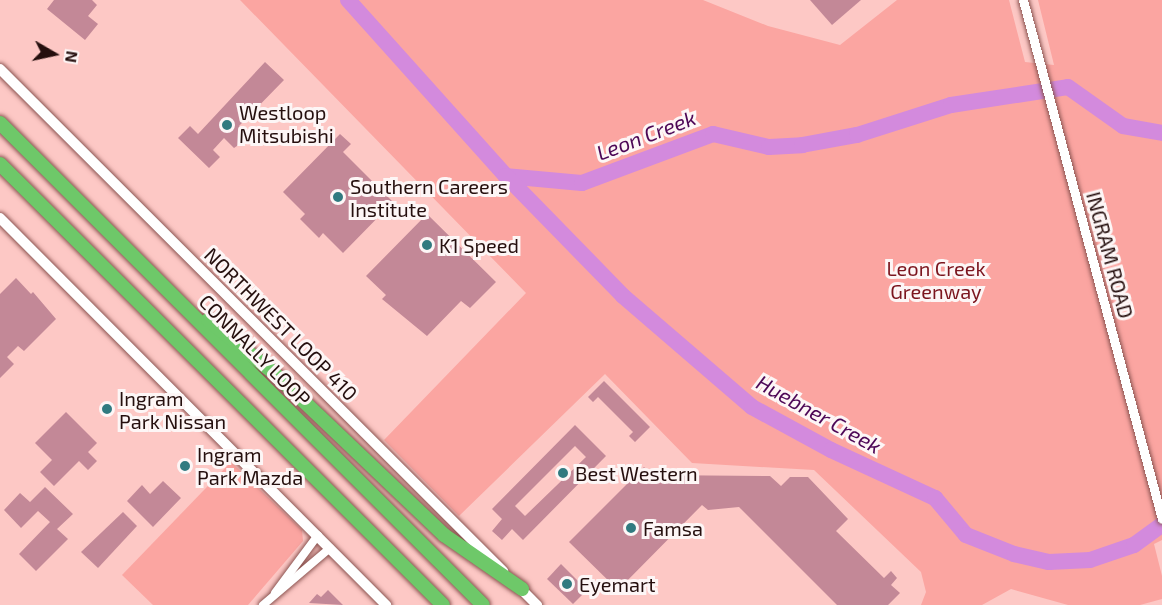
<!DOCTYPE html>
<html>
<head>
<meta charset="utf-8">
<style>
  body { margin:0 }
  #map { position:relative; width:1162px; height:605px; overflow:hidden; background:#fdc8c5; font-family:"Exo 2",sans-serif }
  div>[style] { position:absolute }
  [style*='--x'] { left:calc(var(--x)*1px); top:calc(var(--y)*1px); width:calc(var(--w)*1px); rotate:calc(var(--a)*1deg) }
  .green>* { inset:0; background:#fba5a1 }
  .river>* { height:16px; margin:-8px; padding:0 8px; transform-origin:8px; border-radius:8px; background:#d38add }
  .building>* { inset:0; background:#c38897 }
  .roads { filter:drop-shadow(0 0 2px #8c5552) drop-shadow(0 0 2px #8c5552) }
  .minor>* { height:8px; margin:-4px; padding:0 4px; transform-origin:4px; border-radius:4px; background:#fff }
  .tertiary>* { height:9px; margin:-4.5px; padding:0 4.5px; transform-origin:4.5px; border-radius:4.5px; background:#fff }
  .secondary>* { height:10px; margin:-5px; padding:0 5px; transform-origin:5px; border-radius:5px; background:#fff }
  .motorway>* { height:14px; margin:-7px; padding:0 7px; transform-origin:7px; border-radius:7px; background:#6ec869 }
  .dots>* { width:16px; height:16px; translate:-50% -50%; box-sizing:border-box; border:3px solid #fdf6f6; border-radius:50% }
  span { translate:-50% -50%; white-space:nowrap; text-align:center; line-height:1.15; -webkit-text-stroke:6px #fdf6f6; paint-order:stroke }
  .poi-label { font-size:20px; color:#250f0e }
  .left { translate:0 -50%; text-align:left }
  .street-label { font-size:20px; color:#250f0e }
  .park-label { font-size:20px; color:#7b151e }
  .water-label { font-size:21px; color:#4d0756; font-style:italic }
  .north { position:absolute; left:24px; top:24px; width:60px; height:60px; -webkit-text-stroke:4px #fdf6f6; paint-order:stroke; rotate:99deg; font-size:16px; font-weight:700; line-height:24px; text-align:center; color:#250f0e }
  .north::after { content:''; display:block; margin:auto; width:21px; height:27px; background:#250f0e; clip-path:polygon(50% 0,100% 100%,50% 72%,0 100%) }
</style>
</head>
<body>
<div id="map">
  <div class="green">
    <div style="clip-path:polygon(240px 0,703px 0,768px 26px,840px 45px,897px 0,1009px 0,1025px 62px,1054px 65px,1038px 0,1162px 0,1162px 540px,1154px 544px,1162px 576px,1162px 599px,1140px 605px,1068px 605px,1011px 589px,982px 605px,921px 605px,926px 592px,921px 572px,814px 470px,692px 463px,605px 374px,459px 516px,384px 440px,526px 293px)"></div>
    <div style="clip-path:polygon(231px 462px,302px 530px,303px 541px,248px 605px,153px 605px,122px 575px)"></div>
  </div>
  <div class="river">
    <div style="--x:348;--y:0;--w:237;--a:48.1"></div>
    <div style="--x:506;--y:176;--w:76;--a:5.3"></div>
    <div style="--x:582;--y:183;--w:140;--a:-20.5"></div>
    <div style="--x:713;--y:134;--w:57;--a:13.1"></div>
    <div style="--x:769;--y:147;--w:33;--a:-3"></div>
    <div style="--x:802;--y:145;--w:56;--a:-10.3"></div>
    <div style="--x:857;--y:135;--w:99;--a:-17.7"></div>
    <div style="--x:951;--y:105;--w:118;--a:-8.7"></div>
    <div style="--x:1068;--y:87;--w:67;--a:35.3"></div>
    <div style="--x:1123;--y:126;--w:40;--a:10"></div>
    <div style="--x:506;--y:176;--w:168;--a:45.7"></div>
    <div style="--x:623;--y:296;--w:170;--a:40.7"></div>
    <div style="--x:752;--y:407;--w:90;--a:28.6"></div>
    <div style="--x:831;--y:450;--w:115;--a:24.8"></div>
    <div style="--x:935;--y:498;--w:48;--a:50"></div>
    <div style="--x:966;--y:535;--w:52;--a:21.6"></div>
    <div style="--x:1014;--y:554;--w:36;--a:13"></div>
    <div style="--x:1049;--y:562;--w:41;--a:-2.8"></div>
    <div style="--x:1090;--y:560;--w:46;--a:-18.8"></div>
    <div style="--x:1134;--y:545;--w:34;--a:-36"></div>
  </div>
  <div class="building">
    <div style="clip-path:polygon(54px 0,92px 0,97px 5px,88px 16px,98px 24px,85px 40px,47px 9px)"></div>
    <div style="clip-path:polygon(810px 0,861px 0,832px 25px)"></div>
    <div style="clip-path:polygon(265px 62px,284px 80px,239px 126px,250px 137px,234px 148px,224px 138px,213px 150px,220px 157px,209px 168px,178px 138px,190px 126px,198px 134px)"></div>
    <div style="clip-path:polygon(340px 134px,351px 144px,343px 152px,393px 202px,343px 253px,323px 233px,319px 238px,300px 219px,305px 214px,283px 192px)"></div>
    <div style="clip-path:polygon(427px 214px,496px 282px,470px 308px,461px 301px,427px 336px,382px 299px,386px 295px,366px 276px)"></div>
    <div style="clip-path:polygon(16px 278px,31px 294px,33px 292px,56px 319px,24px 351px,18px 346px,7px 357px,14px 364px,0 378px,0 294px)"></div>
    <div style="clip-path:polygon(604px 381px,650px 427px,635px 442px,629px 436px,633px 432px,598px 397px,593px 402px,588px 397px)"></div>
    <div style="clip-path:polygon(66px 412px,97px 443px,88px 452px,97px 461px,88px 470px,79px 461px,54px 486px,40px 472px,52px 460px,35px 443px)"></div>
    <div style="clip-path:polygon(evenodd,575px 425px,606px 456px,523px 540px,512px 529px,502px 540px,492px 531px,502px 519px,492px 509px,575px 425px,575px 446px,586px 457px,525px 516px,515px 506px,575px 446px)"></div>
    <div style="clip-path:polygon(644px 467px,652px 475px,770px 476px,781px 486px,790px 477px,808px 477px,848px 519px,836px 531px,884px 578px,891px 571px,897px 578px,891px 585px,900px 593px,888px 605px,837px 605px,739px 507px,708px 510px,702px 505px,618px 590px,569px 542px)"></div>
    <div style="clip-path:polygon(163px 481px,181px 498px,153px 527px,127px 501px,142px 485px,150px 494px)"></div>
    <div style="clip-path:polygon(45px 487px,73px 514px,57px 529px,68px 539px,36px 571px,19px 554px,50px 522px,38px 511px,21px 528px,4px 510px,20px 493px,30px 502px)"></div>
    <div style="clip-path:polygon(123px 512px,137px 526px,98px 568px,81px 552px)"></div>
    <div style="clip-path:polygon(561px 564px,587px 590px,573px 604px,547px 579px)"></div>
    <div style="clip-path:polygon(328px 590px,343px 605px,309px 603px,317px 594px,321px 597px)"></div>
  </div>
  <div class="roads">
    <div class="minor">
      <div style="--x:275;--y:593;--w:72;--a:-53.4"></div>
      <div style="--x:263;--y:605;--w:88;--a:-40.4"></div>
    </div>
    <div class="tertiary">
      <div style="--x:1023;--y:0;--w:537;--a:75.01"></div>
    </div>
    <div class="secondary">
      <div style="--x:0;--y:69;--w:711;--a:44.94"></div>
      <div style="--x:0;--y:218;--w:547;--a:45.07"></div>
      <div style="--x:516;--y:584;--w:30;--a:45"></div>
    </div>
    <div class="motorway">
      <div style="--x:0;--y:123;--w:682;--a:44.94"></div>
      <div style="--x:0;--y:164;--w:625;--a:44.87"></div>
      <div style="--x:208;--y:320;--w:85;--a:38.8"></div>
      <div style="--x:274;--y:373;--w:235;--a:43.6"></div>
      <div style="--x:444;--y:535;--w:95;--a:34.7"></div>
    </div>
  </div>
  <div class="dots">
    <div style="left:227px;top:125px;background:#317a80"></div>
    <div style="left:338px;top:197px;background:#317a80"></div>
    <div style="left:427px;top:245px;background:#317a80"></div>
    <div style="left:107px;top:409px;background:#317a80"></div>
    <div style="left:185px;top:466px;background:#317a80"></div>
    <div style="left:563px;top:473px;background:#317a80"></div>
    <div style="left:631px;top:528px;background:#317a80"></div>
    <div style="left:567px;top:584px;background:#317a80"></div>
  </div>
  <div class="poi-label">
    <span class="left" style="left:239px;top:124px">Westloop<br>Mitsubishi</span>
    <span class="left" style="left:350px;top:198px">Southern Careers<br>Institute</span>
    <span class="left" style="left:439px;top:245px">K1 Speed</span>
    <span class="left" style="left:119px;top:410px">Ingram<br>Park Nissan</span>
    <span class="left" style="left:197px;top:466px">Ingram<br>Park Mazda</span>
    <span class="left" style="left:575px;top:473px">Best Western</span>
    <span class="left" style="left:643px;top:528px">Famsa</span>
    <span class="left" style="left:579px;top:584px">Eyemart</span>
  </div>
  <div class="street-label">
    <span style="left:1110px;top:255px;rotate:75deg">INGRAM ROAD</span>
    <span style="left:281px;top:324px;rotate:45deg">NORTHWEST LOOP 410</span>
    <span style="left:255px;top:350px;rotate:45deg">CONNALLY LOOP</span>
  </div>
  <div class="park-label">
    <span style="left:936px;top:280px">Leon Creek<br>Greenway</span>
  </div>
  <div class="water-label">
    <span style="left:646px;top:135px;rotate:-21deg">Leon Creek</span>
    <span style="left:819px;top:414px;rotate:29deg">Huebner Creek</span>
  </div>
  <div class="north">N</div>
</div>
</body>
</html>
